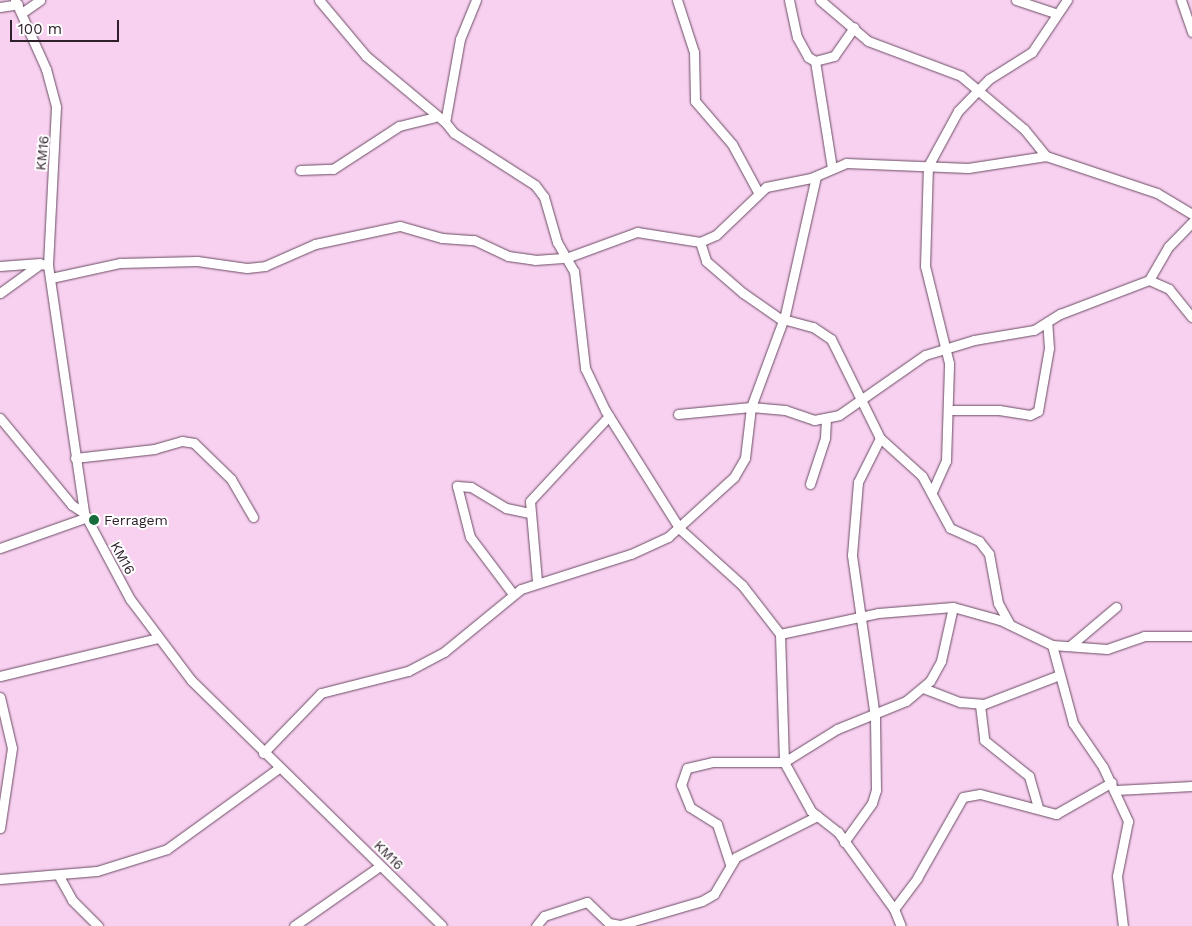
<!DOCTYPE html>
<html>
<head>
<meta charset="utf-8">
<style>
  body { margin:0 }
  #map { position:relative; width:1192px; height:926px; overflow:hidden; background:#f7d1ef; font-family:"Work Sans",sans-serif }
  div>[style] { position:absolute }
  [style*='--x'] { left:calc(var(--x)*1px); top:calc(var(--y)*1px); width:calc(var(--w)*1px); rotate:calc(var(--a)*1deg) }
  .roads { filter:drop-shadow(0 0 1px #6b4b65) drop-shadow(0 0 1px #6b4b65) }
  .minor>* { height:9px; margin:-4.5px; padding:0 4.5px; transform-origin:4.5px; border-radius:4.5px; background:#fff }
  .dots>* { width:14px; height:14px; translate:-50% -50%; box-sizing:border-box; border:2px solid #fff; border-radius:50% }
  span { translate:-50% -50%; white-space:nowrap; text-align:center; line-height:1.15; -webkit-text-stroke:4px #fff; paint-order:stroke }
  .street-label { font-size:14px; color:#2f212c }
  .poi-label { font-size:14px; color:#2f212c }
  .left { translate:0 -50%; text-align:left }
  .scale { position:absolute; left:10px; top:20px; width:109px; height:22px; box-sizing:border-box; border:2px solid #2f212c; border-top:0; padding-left:6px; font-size:15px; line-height:18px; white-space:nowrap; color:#2f212c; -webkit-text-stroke:4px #fff; paint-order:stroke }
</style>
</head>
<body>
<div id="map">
  <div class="roads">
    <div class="minor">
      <div style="--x:15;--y:0;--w:76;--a:65.8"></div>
      <div style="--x:46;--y:69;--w:39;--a:75"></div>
      <div style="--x:56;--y:107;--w:158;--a:92.9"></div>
      <div style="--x:48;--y:265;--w:251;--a:81.7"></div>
      <div style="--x:84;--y:513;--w:98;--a:61.9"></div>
      <div style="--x:130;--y:599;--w:101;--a:53"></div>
      <div style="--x:191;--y:680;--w:351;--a:44.4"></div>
      <div style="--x:319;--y:0;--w:73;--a:50"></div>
      <div style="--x:366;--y:56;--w:103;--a:39.9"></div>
      <div style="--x:476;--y:0;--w:42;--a:112.3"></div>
      <div style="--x:460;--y:39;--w:84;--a:100.2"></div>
      <div style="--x:445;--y:122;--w:14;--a:51"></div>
      <div style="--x:454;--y:133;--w:96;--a:32.7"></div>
      <div style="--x:535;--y:185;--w:15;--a:53"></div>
      <div style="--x:544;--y:197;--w:47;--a:73.9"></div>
      <div style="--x:557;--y:242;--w:34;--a:60"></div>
      <div style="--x:574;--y:271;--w:98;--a:83.5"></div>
      <div style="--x:585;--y:368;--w:47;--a:64.5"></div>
      <div style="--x:605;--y:410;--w:141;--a:57.8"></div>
      <div style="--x:680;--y:529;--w:84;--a:42.1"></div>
      <div style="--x:742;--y:585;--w:62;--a:52.2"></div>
      <div style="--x:780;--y:634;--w:128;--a:88.2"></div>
      <div style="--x:784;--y:762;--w:56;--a:61.1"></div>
      <div style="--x:811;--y:811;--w:34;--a:38"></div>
      <div style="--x:838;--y:832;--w:95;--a:54"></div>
      <div style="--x:894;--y:909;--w:18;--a:68"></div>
      <div style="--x:677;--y:0;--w:55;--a:71.9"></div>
      <div style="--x:694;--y:52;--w:49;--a:88.8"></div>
      <div style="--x:695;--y:101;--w:57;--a:49.3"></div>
      <div style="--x:732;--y:144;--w:55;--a:61.6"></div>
      <div style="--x:789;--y:0;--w:38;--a:78"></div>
      <div style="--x:797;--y:37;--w:23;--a:61"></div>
      <div style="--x:808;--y:57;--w:8;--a:30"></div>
      <div style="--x:815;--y:61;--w:20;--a:-15"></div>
      <div style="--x:834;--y:56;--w:35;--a:-55"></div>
      <div style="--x:820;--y:0;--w:63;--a:40.5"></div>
      <div style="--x:868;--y:41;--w:99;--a:20.6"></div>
      <div style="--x:961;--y:76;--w:82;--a:40.1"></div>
      <div style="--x:1024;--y:129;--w:35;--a:51"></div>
      <div style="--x:1016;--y:0;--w:41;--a:18.4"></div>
      <div style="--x:1181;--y:0;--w:34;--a:71"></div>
      <div style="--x:0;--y:7;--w:18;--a:-9"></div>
      <div style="--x:23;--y:12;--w:21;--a:-35"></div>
      <div style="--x:815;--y:61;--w:108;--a:81"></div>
      <div style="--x:300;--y:170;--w:33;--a:-2"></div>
      <div style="--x:333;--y:169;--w:79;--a:-33.1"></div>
      <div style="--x:399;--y:126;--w:36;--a:-14"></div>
      <div style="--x:700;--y:242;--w:20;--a:72"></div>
      <div style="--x:706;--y:261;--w:49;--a:40.9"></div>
      <div style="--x:743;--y:293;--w:44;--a:34.8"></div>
      <div style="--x:779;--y:318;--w:35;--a:15"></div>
      <div style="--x:813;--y:327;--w:22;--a:34"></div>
      <div style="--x:831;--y:339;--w:110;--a:63.7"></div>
      <div style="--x:880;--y:438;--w:57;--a:42.1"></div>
      <div style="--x:922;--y:476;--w:59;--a:61.7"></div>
      <div style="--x:950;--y:528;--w:32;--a:24"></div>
      <div style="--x:979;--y:541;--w:16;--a:52"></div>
      <div style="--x:989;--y:554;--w:50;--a:79.6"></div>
      <div style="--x:998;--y:603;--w:23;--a:61"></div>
      <div style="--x:0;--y:266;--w:40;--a:-4.3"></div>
      <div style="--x:51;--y:278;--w:71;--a:-12.3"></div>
      <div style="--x:120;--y:263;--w:77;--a:-1.5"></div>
      <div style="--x:197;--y:261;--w:50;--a:8"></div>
      <div style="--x:247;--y:268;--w:18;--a:-6"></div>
      <div style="--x:265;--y:266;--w:55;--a:-23.7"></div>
      <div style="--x:315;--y:244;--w:87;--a:-12"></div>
      <div style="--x:400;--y:226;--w:44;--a:15.9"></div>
      <div style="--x:442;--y:238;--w:32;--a:4"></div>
      <div style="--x:474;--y:240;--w:38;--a:25"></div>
      <div style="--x:508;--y:256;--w:27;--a:8"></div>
      <div style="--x:535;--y:260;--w:31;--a:-4"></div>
      <div style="--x:566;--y:258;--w:76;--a:-20.1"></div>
      <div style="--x:637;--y:232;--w:64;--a:9"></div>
      <div style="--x:700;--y:242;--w:17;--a:-24"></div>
      <div style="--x:716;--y:235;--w:69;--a:-43.8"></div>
      <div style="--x:766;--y:187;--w:46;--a:-11.3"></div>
      <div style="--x:811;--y:178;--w:38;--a:-23"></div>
      <div style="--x:846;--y:163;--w:122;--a:2.3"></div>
      <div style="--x:968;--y:168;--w:79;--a:-8.7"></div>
      <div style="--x:1046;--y:156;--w:117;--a:18.4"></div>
      <div style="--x:1157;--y:193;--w:41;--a:31"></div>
      <div style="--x:1149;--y:280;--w:22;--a:24"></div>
      <div style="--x:1169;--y:289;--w:36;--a:51"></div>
      <div style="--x:0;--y:293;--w:49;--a:-35.9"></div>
      <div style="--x:40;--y:264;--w:8;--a:7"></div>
      <div style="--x:950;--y:410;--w:49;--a:0"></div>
      <div style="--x:999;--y:410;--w:31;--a:9"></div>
      <div style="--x:1030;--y:415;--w:9;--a:-27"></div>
      <div style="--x:1038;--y:411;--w:64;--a:-80.1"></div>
      <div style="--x:1049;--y:348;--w:26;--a:-94"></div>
      <div style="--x:678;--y:414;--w:73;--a:-5.5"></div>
      <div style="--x:751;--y:407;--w:34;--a:5"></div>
      <div style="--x:785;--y:410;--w:31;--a:19"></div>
      <div style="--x:814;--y:420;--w:25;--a:-11"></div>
      <div style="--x:839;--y:415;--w:105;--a:-34.9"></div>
      <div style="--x:925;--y:355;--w:51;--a:-17"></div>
      <div style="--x:974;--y:340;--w:61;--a:-9.5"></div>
      <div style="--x:1034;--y:330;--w:31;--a:-32"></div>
      <div style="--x:1060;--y:314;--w:95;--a:-20.9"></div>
      <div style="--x:1149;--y:280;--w:39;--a:-60"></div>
      <div style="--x:1169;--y:246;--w:33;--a:-46"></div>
      <div style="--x:0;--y:418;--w:113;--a:50.4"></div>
      <div style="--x:72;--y:505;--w:14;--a:34"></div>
      <div style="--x:75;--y:458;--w:80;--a:-6.5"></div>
      <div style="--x:154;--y:449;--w:29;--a:-16"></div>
      <div style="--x:182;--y:441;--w:12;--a:9"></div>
      <div style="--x:194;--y:443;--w:52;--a:44.2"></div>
      <div style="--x:231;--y:479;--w:44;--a:59.9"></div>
      <div style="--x:810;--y:484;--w:48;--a:-71.9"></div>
      <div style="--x:825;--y:438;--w:19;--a:-87"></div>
      <div style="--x:932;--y:492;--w:34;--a:-66"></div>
      <div style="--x:946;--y:461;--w:98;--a:-88.2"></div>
      <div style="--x:949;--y:363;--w:100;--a:-103.9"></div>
      <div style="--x:925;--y:266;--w:100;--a:-88.3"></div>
      <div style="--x:928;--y:166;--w:63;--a:-61.4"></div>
      <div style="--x:958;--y:111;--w:45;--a:-45.9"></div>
      <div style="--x:989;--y:79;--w:51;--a:-32.1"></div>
      <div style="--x:1032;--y:52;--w:63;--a:-56.1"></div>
      <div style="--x:0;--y:548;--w:92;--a:-19.6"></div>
      <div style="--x:537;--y:581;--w:80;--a:-95"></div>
      <div style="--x:530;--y:501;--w:116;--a:-47.1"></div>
      <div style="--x:513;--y:594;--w:71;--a:-127"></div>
      <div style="--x:470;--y:537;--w:53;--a:-104.3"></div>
      <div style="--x:457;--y:486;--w:14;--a:4"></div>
      <div style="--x:471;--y:487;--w:41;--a:31"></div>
      <div style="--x:506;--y:508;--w:24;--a:12"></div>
      <div style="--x:780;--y:634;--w:100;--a:-12.1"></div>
      <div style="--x:878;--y:613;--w:75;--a:-4.6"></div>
      <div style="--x:953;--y:607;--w:49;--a:15.5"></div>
      <div style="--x:1000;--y:620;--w:58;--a:25.7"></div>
      <div style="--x:1052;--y:645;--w:81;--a:74.9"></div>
      <div style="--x:1073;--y:723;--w:53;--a:55.7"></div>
      <div style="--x:1103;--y:767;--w:60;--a:65.2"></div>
      <div style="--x:1128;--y:821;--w:56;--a:101.3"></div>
      <div style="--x:1117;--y:876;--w:50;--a:83.2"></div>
      <div style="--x:1052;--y:645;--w:55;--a:4.2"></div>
      <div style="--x:1107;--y:649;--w:39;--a:-19"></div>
      <div style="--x:1144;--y:636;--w:48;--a:0"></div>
      <div style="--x:1071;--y:645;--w:59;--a:-40.2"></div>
      <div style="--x:0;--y:676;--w:163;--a:-13.5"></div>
      <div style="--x:923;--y:688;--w:40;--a:21"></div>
      <div style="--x:960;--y:702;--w:24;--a:5"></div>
      <div style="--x:984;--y:704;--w:78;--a:-21"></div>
      <div style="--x:0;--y:697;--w:52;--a:76.8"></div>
      <div style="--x:12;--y:748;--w:81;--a:98.5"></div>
      <div style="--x:980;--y:705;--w:35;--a:83"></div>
      <div style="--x:984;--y:740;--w:58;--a:38.7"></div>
      <div style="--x:1029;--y:776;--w:33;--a:74"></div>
      <div style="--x:263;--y:753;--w:83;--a:-46"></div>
      <div style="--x:321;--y:693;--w:90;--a:-14.2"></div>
      <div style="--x:408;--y:671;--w:41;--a:-27.8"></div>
      <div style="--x:444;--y:652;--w:99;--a:-39.3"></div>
      <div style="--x:521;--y:589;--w:115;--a:-17.7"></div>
      <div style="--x:631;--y:554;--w:41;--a:-24.7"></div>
      <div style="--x:668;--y:537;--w:89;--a:-42.3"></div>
      <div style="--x:734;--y:477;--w:22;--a:-60"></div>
      <div style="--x:745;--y:458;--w:51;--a:-83.3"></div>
      <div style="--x:751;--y:407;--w:98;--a:-69.7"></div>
      <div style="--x:785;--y:315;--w:142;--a:-77.4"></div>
      <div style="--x:1116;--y:790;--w:76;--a:-3"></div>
      <div style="--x:844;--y:842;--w:48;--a:-54.3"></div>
      <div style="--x:872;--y:803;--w:14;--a:-73"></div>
      <div style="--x:876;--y:790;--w:73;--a:-90.8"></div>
      <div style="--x:875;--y:717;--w:164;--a:-98.1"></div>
      <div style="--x:852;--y:555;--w:73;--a:-85.3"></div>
      <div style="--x:858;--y:482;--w:49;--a:-63.4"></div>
      <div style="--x:730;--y:864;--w:42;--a:-108"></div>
      <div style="--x:717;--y:824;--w:32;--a:-148"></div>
      <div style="--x:690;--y:807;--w:24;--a:-112"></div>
      <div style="--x:681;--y:785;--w:18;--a:-71"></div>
      <div style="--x:687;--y:768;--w:27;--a:-13"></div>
      <div style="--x:713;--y:762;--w:71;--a:0"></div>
      <div style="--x:784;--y:762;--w:62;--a:-31.9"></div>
      <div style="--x:837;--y:729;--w:74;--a:-22.1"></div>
      <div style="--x:906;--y:701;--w:31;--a:-40"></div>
      <div style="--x:930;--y:681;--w:23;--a:-61"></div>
      <div style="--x:941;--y:661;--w:55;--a:-77.5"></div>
      <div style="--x:60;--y:878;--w:25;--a:61"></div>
      <div style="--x:72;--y:900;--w:37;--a:45"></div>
      <div style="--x:0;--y:879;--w:97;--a:-4.7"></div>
      <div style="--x:97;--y:871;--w:73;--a:-17.4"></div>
      <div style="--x:167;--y:849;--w:138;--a:-35.9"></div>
      <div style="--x:894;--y:909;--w:39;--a:-53"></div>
      <div style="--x:917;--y:878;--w:93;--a:-60.4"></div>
      <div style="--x:963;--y:797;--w:17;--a:-10"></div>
      <div style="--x:980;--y:794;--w:79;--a:14.7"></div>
      <div style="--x:1056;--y:814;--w:64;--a:-29.7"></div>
      <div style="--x:294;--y:926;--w:105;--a:-34.9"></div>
      <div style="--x:536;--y:926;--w:13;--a:-51"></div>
      <div style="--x:544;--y:916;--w:45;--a:-18"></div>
      <div style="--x:587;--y:902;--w:30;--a:44"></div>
      <div style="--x:609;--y:923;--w:11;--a:10"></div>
      <div style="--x:620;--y:925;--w:85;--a:-16.3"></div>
      <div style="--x:702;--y:901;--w:14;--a:-30"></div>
      <div style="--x:714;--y:894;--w:43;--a:-59.3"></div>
      <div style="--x:736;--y:857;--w:91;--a:-26.8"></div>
    </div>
  </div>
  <div class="dots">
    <div style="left:94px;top:520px;background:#186b3c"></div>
  </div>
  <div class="street-label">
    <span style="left:42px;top:153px;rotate:-84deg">KM16</span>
    <span style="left:123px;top:558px;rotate:61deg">KM16</span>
    <span style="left:389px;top:855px;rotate:45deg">KM16</span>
  </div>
  <div class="poi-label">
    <span class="left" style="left:104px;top:520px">Ferragem</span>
  </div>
  <div class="scale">100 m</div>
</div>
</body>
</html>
